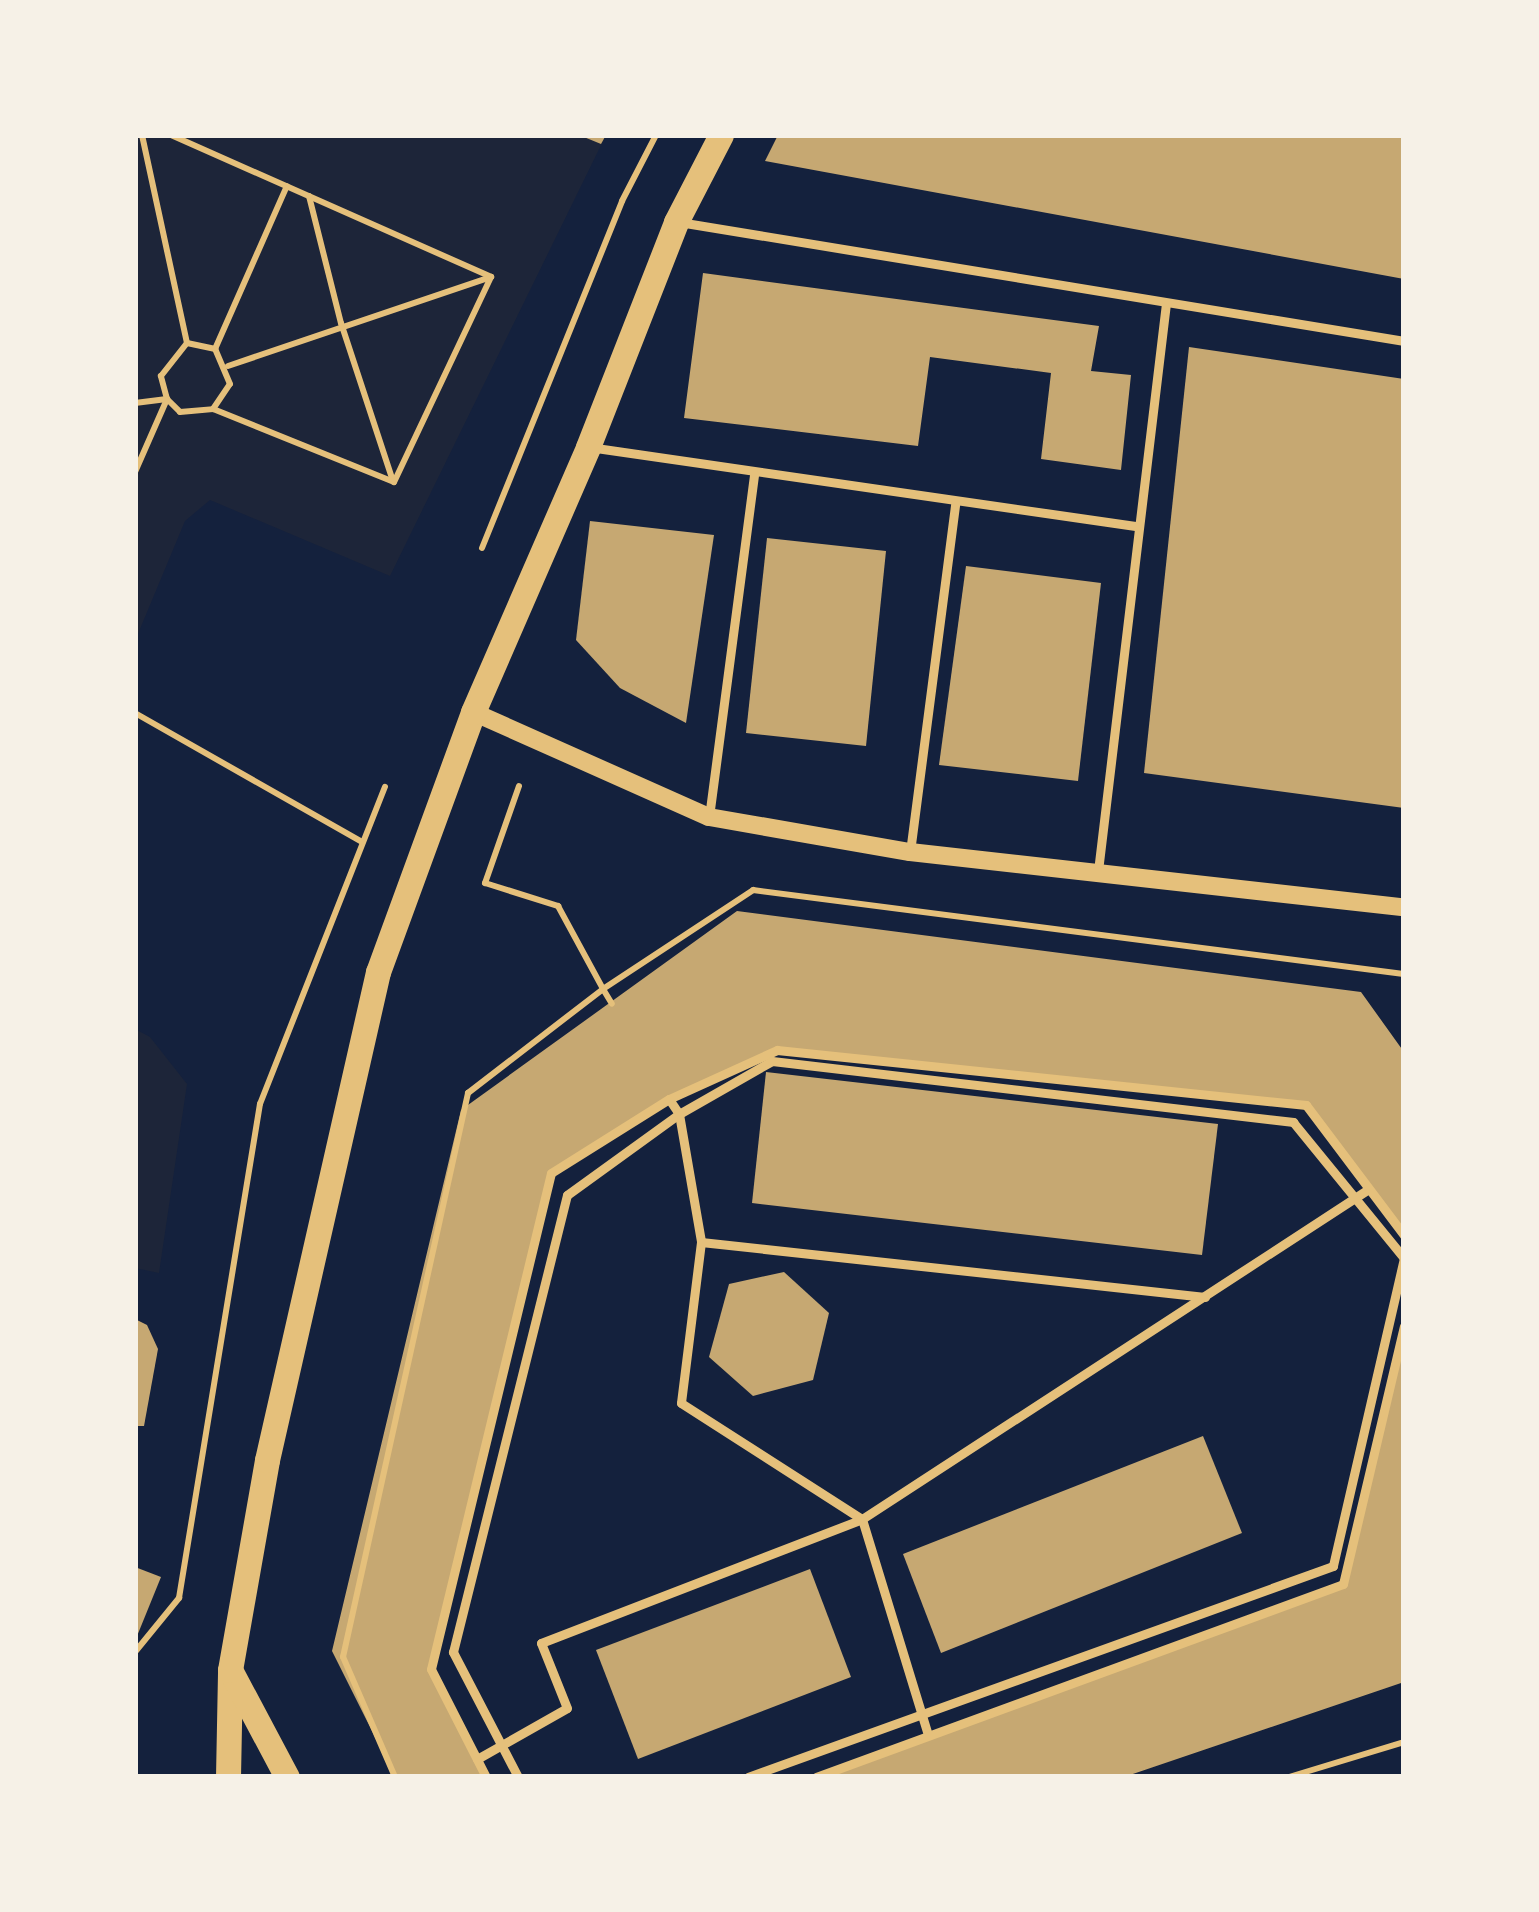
<!DOCTYPE html>
<html>
<head>
<meta charset="utf-8">
<style>
  body { margin:0 }
  #map { position:relative; width:1539px; height:1912px; overflow:hidden; background:#14213d; font-family:"IBM Plex Sans",sans-serif }
  div>[style] { position:absolute }
  [style*='--x'] { left:calc(var(--x)*1px); top:calc(var(--y)*1px); width:calc(var(--w)*1px); rotate:calc(var(--a)*1deg) }
  .green>* { inset:0; background:#1d2539 }
  .building>* { inset:0; background:#c6a872 }
  .path>* { height:6px; margin:-3px; padding:0 3px; transform-origin:3px; border-radius:3px; background:#e5c07b }
  .pedestrian>* { height:9px; margin:-4.5px; padding:0 4.5px; transform-origin:4.5px; border-radius:4.5px; background:#e5c07b }
  .tertiary>* { height:18px; margin:-9px; padding:0 9px; transform-origin:9px; border-radius:9px; background:#e5c07b }
  .primary>* { height:25px; margin:-12.5px; padding:0 12.5px; transform-origin:12.5px; border-radius:12.5px; background:#e5c07b }
  span { translate:-50% -50%; white-space:nowrap; text-align:center; line-height:1.15; -webkit-text-stroke:8px #f6f1e7; paint-order:stroke }
  .frame { position:absolute; inset:0; border:138px solid #f6f1e7; pointer-events:none }
</style>
</head>
<body>
<div id="map">
  <div class="green">
    <div style="clip-path:polygon(135px 135px,606px 135px,390px 576px,210px 500px,185px 521px,135px 641px)"></div>
    <div style="clip-path:polygon(135px 1029px,150px 1037px,187px 1084px,159px 1273px,135px 1268px)"></div>
  </div>
  <div class="building">
    <div style="clip-path:polygon(579px 135px,606px 135px,601px 144px)"></div>
    <div style="clip-path:polygon(778px 135px,1404px 135px,1404px 279px,765px 161px)"></div>
    <div style="clip-path:polygon(703px 273px,1099px 326px,1091px 371px,1131px 375px,1121px 470px,1041px 459px,1051px 373px,930px 357px,918px 446px,684px 418px)"></div>
    <div style="clip-path:polygon(1189px 347px,1404px 379px,1404px 808px,1144px 773px)"></div>
    <div style="clip-path:polygon(590px 521px,714px 535px,686px 723px,620px 688px,576px 640px)"></div>
    <div style="clip-path:polygon(767px 538px,886px 551px,866px 746px,746px 733px)"></div>
    <div style="clip-path:polygon(966px 566px,1101px 583px,1078px 781px,939px 765px)"></div>
    <div style="clip-path:polygon(737px 911px,1361px 992px,1404px 1052px,1404px 1235px,1306px 1105px,777px 1050px,669px 1099px,551px 1173px,431px 1669px,486px 1777px,395px 1777px,332px 1651px,461px 1110px)"></div>
    <div style="clip-path:polygon(766px 1072px,1218px 1124px,1202px 1255px,752px 1203px)"></div>
    <div style="clip-path:polygon(784px 1272px,829px 1313px,813px 1380px,753px 1396px,709px 1357px,729px 1284px)"></div>
    <div style="clip-path:polygon(135px 1319px,147px 1325px,158px 1349px,144px 1426px,135px 1426px)"></div>
    <div style="clip-path:polygon(1404px 1333px,1404px 1682px,1124px 1777px,817px 1777px,1343px 1584px)"></div>
    <div style="clip-path:polygon(1203px 1436px,1242px 1533px,941px 1653px,903px 1554px)"></div>
    <div style="clip-path:polygon(135px 1567px,161px 1577px,135px 1641px)"></div>
    <div style="clip-path:polygon(810px 1569px,851px 1677px,638px 1759px,596px 1650px)"></div>
  </div>
  <div class="path">
    <div style="--x:142;--y:135;--w:213;--a:77.8"></div>
    <div style="--x:171;--y:135;--w:350;--a:23.9"></div>
    <div style="--x:491;--y:277;--w:227;--a:115.3"></div>
    <div style="--x:394;--y:482;--w:195;--a:-158"></div>
    <div style="--x:309;--y:196;--w:131;--a:75.9"></div>
    <div style="--x:341;--y:323;--w:166;--a:71.8"></div>
    <div style="--x:228;--y:366;--w:278;--a:-18.7"></div>
    <div style="--x:135;--y:403;--w:32;--a:-7"></div>
    <div style="--x:167;--y:399;--w:18;--a:45"></div>
    <div style="--x:180;--y:412;--w:33;--a:-5"></div>
    <div style="--x:213;--y:409;--w:30;--a:-56"></div>
    <div style="--x:230;--y:384;--w:38;--a:-113"></div>
    <div style="--x:135;--y:472;--w:80;--a:-66.3"></div>
    <div style="--x:167;--y:399;--w:24;--a:-105"></div>
    <div style="--x:161;--y:376;--w:42;--a:-51.8"></div>
    <div style="--x:187;--y:343;--w:29;--a:12"></div>
    <div style="--x:215;--y:349;--w:178;--a:-66.2"></div>
    <div style="--x:482;--y:548;--w:374;--a:-68"></div>
    <div style="--x:622;--y:201;--w:74;--a:-62.7"></div>
    <div style="--x:135;--y:713;--w:261;--a:29.6"></div>
    <div style="--x:519;--y:786;--w:103;--a:109.3"></div>
    <div style="--x:485;--y:883;--w:77;--a:17.5"></div>
    <div style="--x:558;--y:906;--w:94;--a:61.5"></div>
    <div style="--x:603;--y:989;--w:180;--a:-33.4"></div>
    <div style="--x:753;--y:890;--w:656;--a:7.35"></div>
    <div style="--x:135;--y:1652;--w:70;--a:-50.8"></div>
    <div style="--x:179;--y:1598;--w:501;--a:-80.69"></div>
    <div style="--x:260;--y:1104;--w:341;--a:-68.5"></div>
    <div style="--x:395;--y:1777;--w:131;--a:-113.4"></div>
    <div style="--x:343;--y:1657;--w:578;--a:-77.5"></div>
    <div style="--x:468;--y:1093;--w:170;--a:-37.6"></div>
    <div style="--x:603;--y:989;--w:17;--a:59"></div>
    <div style="--x:1289;--y:1777;--w:120;--a:-16.9"></div>
  </div>
  <div class="pedestrian">
    <div style="--x:679;--y:222;--w:735;--a:9.32"></div>
    <div style="--x:589;--y:447;--w:552;--a:8.23"></div>
    <div style="--x:709;--y:817;--w:345;--a:-82.5"></div>
    <div style="--x:910;--y:852;--w:351;--a:-82.6"></div>
    <div style="--x:1098;--y:871;--w:572;--a:-83.17"></div>
    <div style="--x:669;--y:1099;--w:18;--a:56"></div>
    <div style="--x:679;--y:1114;--w:130;--a:80.2"></div>
    <div style="--x:701;--y:1242;--w:162;--a:97.1"></div>
    <div style="--x:681;--y:1403;--w:215;--a:32.7"></div>
    <div style="--x:701;--y:1242;--w:507;--a:6.23"></div>
    <div style="--x:928;--y:1735;--w:226;--a:-107"></div>
    <div style="--x:862;--y:1519;--w:603;--a:-33.08"></div>
    <div style="--x:477;--y:1759;--w:103;--a:-29.5"></div>
    <div style="--x:567;--y:1708;--w:70;--a:-111.8"></div>
    <div style="--x:541;--y:1643;--w:344;--a:-21.1"></div>
    <div style="--x:486;--y:1777;--w:121;--a:-117"></div>
    <div style="--x:431;--y:1669;--w:510;--a:-76.4"></div>
    <div style="--x:551;--y:1173;--w:139;--a:-32.1"></div>
    <div style="--x:669;--y:1099;--w:119;--a:-24.4"></div>
    <div style="--x:777;--y:1050;--w:532;--a:5.94"></div>
    <div style="--x:1306;--y:1105;--w:163;--a:53"></div>
    <div style="--x:518;--y:1777;--w:141;--a:-117.5"></div>
    <div style="--x:453;--y:1652;--w:471;--a:-76"></div>
    <div style="--x:567;--y:1195;--w:138;--a:-35.9"></div>
    <div style="--x:679;--y:1114;--w:107;--a:-29.7"></div>
    <div style="--x:772;--y:1061;--w:525;--a:6.68"></div>
    <div style="--x:1293;--y:1122;--w:176;--a:50.8"></div>
    <div style="--x:1404;--y:1258;--w:316;--a:103"></div>
    <div style="--x:1333;--y:1566;--w:622;--a:160.17"></div>
    <div style="--x:816;--y:1777;--w:561;--a:-20.11"></div>
    <div style="--x:1343;--y:1584;--w:265;--a:-76.7"></div>
  </div>
  <div class="tertiary">
    <div style="--x:473;--y:712;--w:258;--a:24"></div>
    <div style="--x:709;--y:817;--w:204;--a:9.9"></div>
    <div style="--x:910;--y:852;--w:497;--a:6.4"></div>
  </div>
  <div class="primary">
    <div style="--x:228;--y:1777;--w:107;--a:-88.9"></div>
    <div style="--x:287;--y:1777;--w:121;--a:-118"></div>
    <div style="--x:230;--y:1670;--w:213;--a:-80"></div>
    <div style="--x:267;--y:1460;--w:500;--a:-77.19"></div>
    <div style="--x:378;--y:972;--w:277;--a:-69.9"></div>
    <div style="--x:473;--y:712;--w:289;--a:-66.5"></div>
    <div style="--x:588;--y:447;--w:242;--a:-68.6"></div>
    <div style="--x:676;--y:222;--w:98;--a:-62.7"></div>
  </div>
  <div class="frame"></div>
</div>
</body>
</html>
